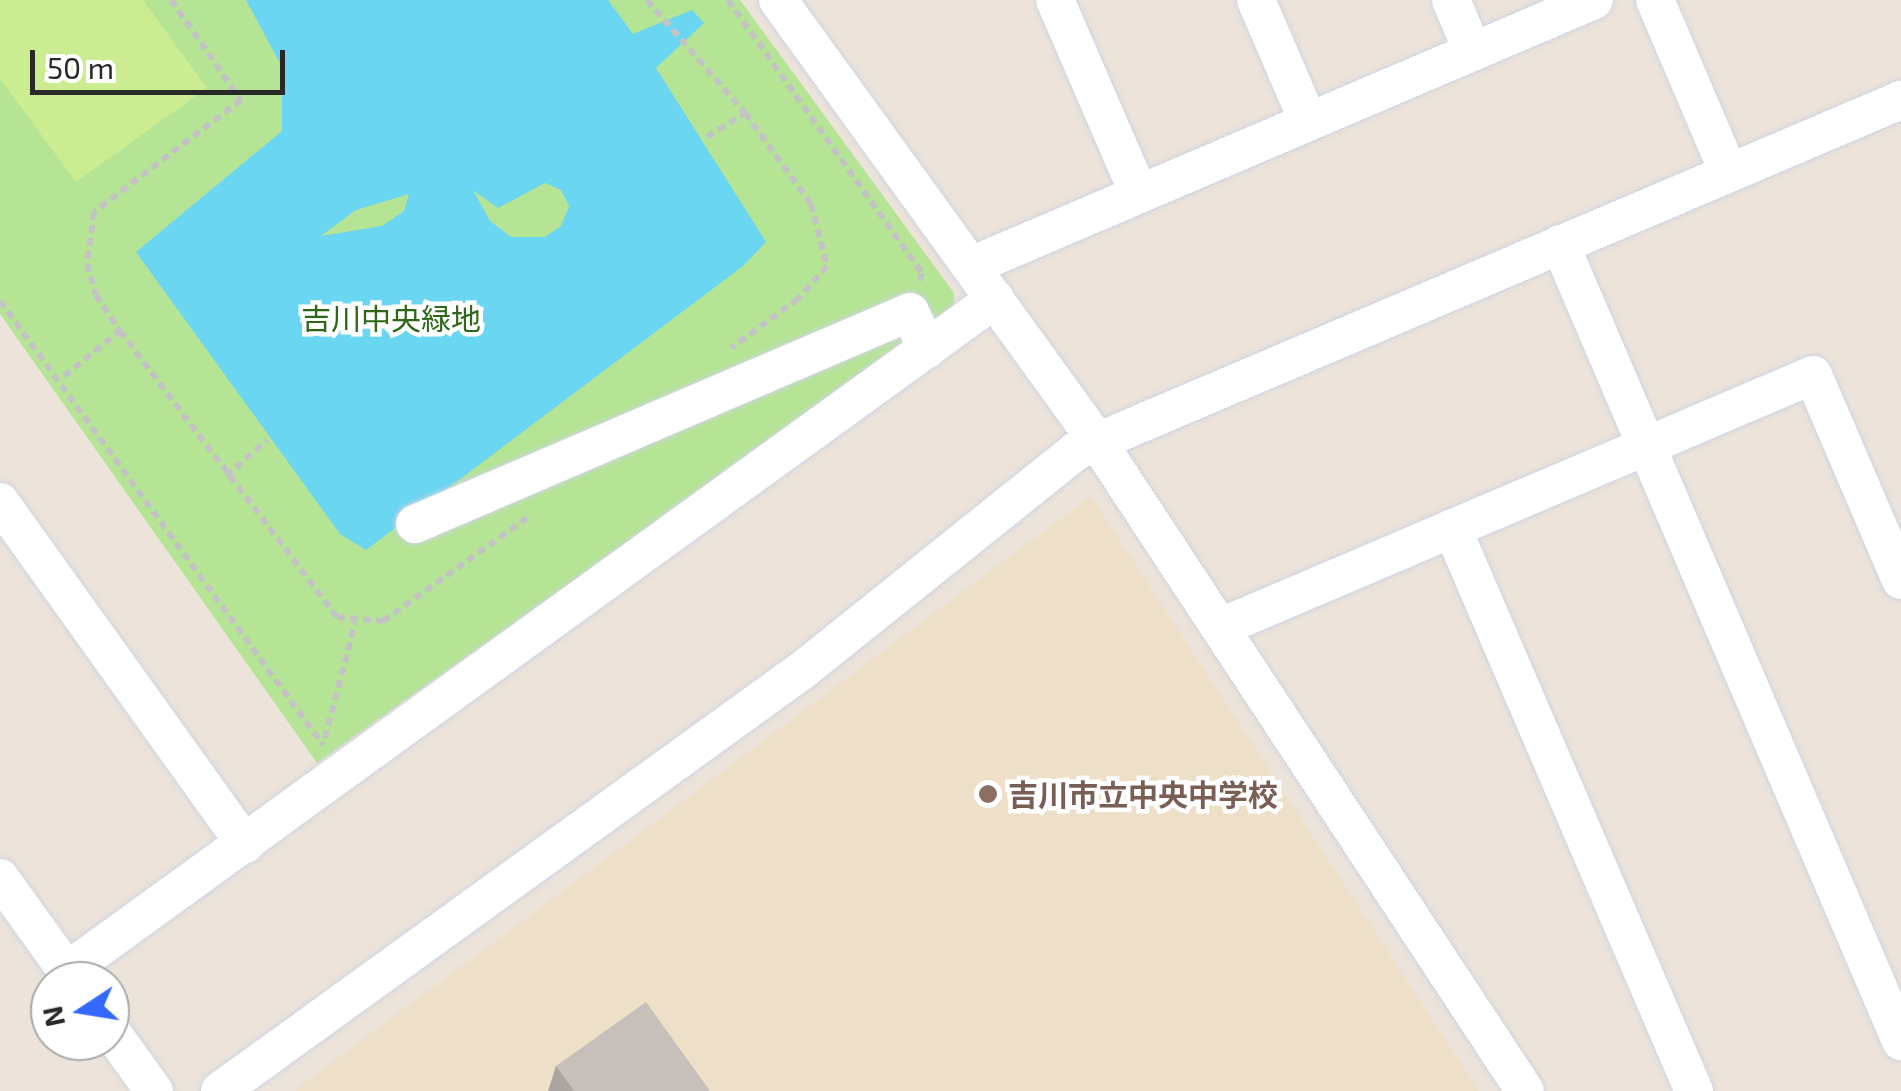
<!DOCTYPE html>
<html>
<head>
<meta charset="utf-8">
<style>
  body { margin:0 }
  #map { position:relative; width:1901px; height:1091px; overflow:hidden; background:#ece3da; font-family:"Exo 2","Noto Sans JP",sans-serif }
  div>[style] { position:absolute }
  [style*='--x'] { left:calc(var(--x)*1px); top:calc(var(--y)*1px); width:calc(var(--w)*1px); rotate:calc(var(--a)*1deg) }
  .education>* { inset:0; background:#eedfc9 }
  .green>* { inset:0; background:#b5e495 }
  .pitch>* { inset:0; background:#cbec90 }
  .water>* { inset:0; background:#6ad6f1 }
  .path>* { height:6px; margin-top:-3px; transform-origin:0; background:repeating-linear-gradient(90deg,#c3c3c3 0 8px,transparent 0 13px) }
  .roads { filter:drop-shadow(0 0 2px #cfd4e2) drop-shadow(0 0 2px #cfd4e2) }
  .street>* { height:38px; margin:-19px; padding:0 19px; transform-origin:19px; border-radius:19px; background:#fff }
  .wall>* { inset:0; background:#aba5a0 }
  .building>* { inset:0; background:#c7c0ba }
  .dots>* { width:28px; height:28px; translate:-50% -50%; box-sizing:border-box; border:5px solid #fff; border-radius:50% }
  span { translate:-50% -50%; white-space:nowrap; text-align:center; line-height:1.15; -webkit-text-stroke:9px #fff; paint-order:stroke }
  .park-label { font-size:30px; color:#2d6718 }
  .education-label { font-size:30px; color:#785e54; font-weight:700 }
  .left { translate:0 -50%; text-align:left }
  .north { position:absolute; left:30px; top:961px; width:100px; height:100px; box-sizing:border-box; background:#fff; border:2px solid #a9a9a9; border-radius:50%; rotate:258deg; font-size:28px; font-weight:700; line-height:40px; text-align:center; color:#292929 }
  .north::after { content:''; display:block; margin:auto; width:35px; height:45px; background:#3568fe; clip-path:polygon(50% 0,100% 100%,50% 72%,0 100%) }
  .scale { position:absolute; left:30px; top:50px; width:255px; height:45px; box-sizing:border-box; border:5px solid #292929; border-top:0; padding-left:12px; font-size:30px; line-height:35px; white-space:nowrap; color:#292929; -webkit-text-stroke:8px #fff; paint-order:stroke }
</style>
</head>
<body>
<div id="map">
  <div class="education">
    <div style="clip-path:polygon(1091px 496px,1479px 1091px,294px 1091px)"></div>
  </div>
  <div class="green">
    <div style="clip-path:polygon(0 0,740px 0,954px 293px,954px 310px,317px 763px,0 314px)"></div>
  </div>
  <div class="pitch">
    <div style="clip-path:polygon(0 0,143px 0,207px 88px,76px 182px,0 79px)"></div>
  </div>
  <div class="water">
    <div style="clip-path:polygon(evenodd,246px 0,608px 0,633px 34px,692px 10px,704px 23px,656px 68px,766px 242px,743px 266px,366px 550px,340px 534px,136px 252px,282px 131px,282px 67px,246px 0,545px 183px,561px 190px,569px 206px,561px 226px,545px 237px,511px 237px,490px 221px,473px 190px,498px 208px,545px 183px,246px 0,409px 194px,404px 211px,382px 226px,321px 236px,356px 210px,409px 194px)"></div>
  </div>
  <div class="path">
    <div style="--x:171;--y:0;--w:122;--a:55"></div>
    <div style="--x:241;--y:100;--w:185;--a:142.7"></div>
    <div style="--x:94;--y:212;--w:52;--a:97.7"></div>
    <div style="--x:87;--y:264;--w:32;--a:74"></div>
    <div style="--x:96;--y:295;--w:43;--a:56.3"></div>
    <div style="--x:120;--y:331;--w:359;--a:52.8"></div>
    <div style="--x:337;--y:617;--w:46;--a:5"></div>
    <div style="--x:383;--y:621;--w:182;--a:-35.6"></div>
    <div style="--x:647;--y:0;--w:150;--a:49.1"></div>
    <div style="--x:745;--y:113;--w:112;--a:54"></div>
    <div style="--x:811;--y:204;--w:64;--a:75.5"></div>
    <div style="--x:827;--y:266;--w:44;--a:131.3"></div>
    <div style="--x:798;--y:299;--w:83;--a:143.8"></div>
    <div style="--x:728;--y:0;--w:335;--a:54.6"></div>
    <div style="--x:922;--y:273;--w:10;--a:107"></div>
    <div style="--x:707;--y:137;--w:45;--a:-32.3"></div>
    <div style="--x:0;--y:301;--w:549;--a:53.96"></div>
    <div style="--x:64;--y:376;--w:72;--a:-38.8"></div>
    <div style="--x:226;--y:476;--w:55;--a:-41.3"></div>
    <div style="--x:325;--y:738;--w:119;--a:-75.4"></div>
  </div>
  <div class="roads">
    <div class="street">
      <div style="--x:778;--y:0;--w:544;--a:54.12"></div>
      <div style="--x:1097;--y:441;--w:778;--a:56.64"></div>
      <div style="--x:1055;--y:0;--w:211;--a:66.6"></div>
      <div style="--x:1256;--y:0;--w:132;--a:66.7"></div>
      <div style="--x:1451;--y:0;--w:56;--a:67.1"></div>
      <div style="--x:1655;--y:0;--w:186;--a:66.9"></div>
      <div style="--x:1560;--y:244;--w:867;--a:66.84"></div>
      <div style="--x:971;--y:266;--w:677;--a:-23.12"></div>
      <div style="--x:0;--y:502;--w:421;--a:54.4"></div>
      <div style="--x:415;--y:524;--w:538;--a:-23.18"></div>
      <div style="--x:910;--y:312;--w:41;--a:65.3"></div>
      <div style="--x:1452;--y:528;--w:613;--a:66.74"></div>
      <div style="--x:1221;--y:627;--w:643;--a:-23.06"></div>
      <div style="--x:1813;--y:375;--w:223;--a:66.8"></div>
      <div style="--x:0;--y:878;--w:127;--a:54.3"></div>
      <div style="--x:67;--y:971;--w:1146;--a:-35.91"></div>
      <div style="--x:110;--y:1030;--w:75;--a:54.2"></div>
      <div style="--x:220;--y:1091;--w:721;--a:-35.85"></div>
      <div style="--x:804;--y:669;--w:349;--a:-38.7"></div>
      <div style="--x:1076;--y:451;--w:897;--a:-23.05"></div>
    </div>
  </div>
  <div class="wall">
    <div style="clip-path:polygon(556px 1066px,710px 1091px,548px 1091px)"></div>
  </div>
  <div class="building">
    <div style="clip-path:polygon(646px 1002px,710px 1091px,574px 1091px,556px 1066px)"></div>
  </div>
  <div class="dots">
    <div style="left:988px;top:794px;background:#8d6e63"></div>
  </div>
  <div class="park-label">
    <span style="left:391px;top:318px">吉川中央緑地</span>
  </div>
  <div class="education-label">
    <span class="left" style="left:1008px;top:794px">吉川市立中央中学校</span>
  </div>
  <div class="north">N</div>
  <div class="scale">50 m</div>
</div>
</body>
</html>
